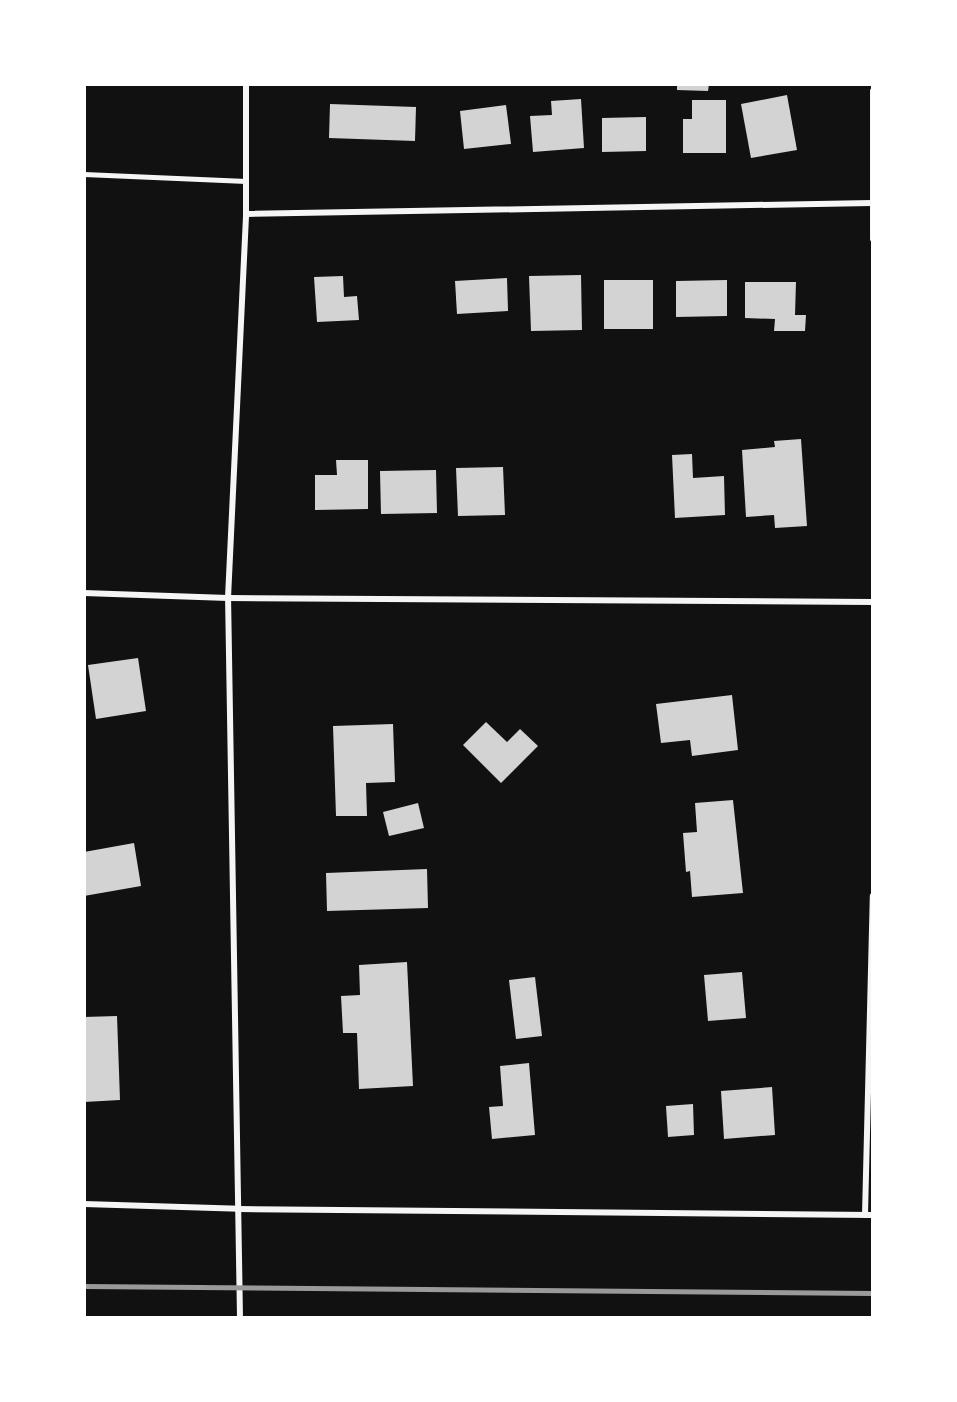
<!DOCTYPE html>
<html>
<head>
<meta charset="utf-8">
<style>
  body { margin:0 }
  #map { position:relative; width:957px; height:1402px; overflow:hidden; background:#111; font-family:"Golos Text",sans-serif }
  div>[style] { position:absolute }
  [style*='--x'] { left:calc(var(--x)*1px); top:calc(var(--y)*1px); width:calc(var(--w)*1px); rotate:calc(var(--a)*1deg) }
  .building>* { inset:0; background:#d3d3d3 }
  .service>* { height:4.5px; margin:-2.25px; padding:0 2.25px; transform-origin:2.25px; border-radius:2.25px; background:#f5f5f5 }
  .minor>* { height:6px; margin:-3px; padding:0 3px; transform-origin:3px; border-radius:3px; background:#f5f5f5 }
  .rail>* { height:4.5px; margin:-2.25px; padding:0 2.25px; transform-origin:2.25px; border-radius:2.25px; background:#9a9a9a }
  span { translate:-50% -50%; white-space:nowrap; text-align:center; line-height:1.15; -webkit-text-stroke:4.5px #fff; paint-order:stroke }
  .frame { position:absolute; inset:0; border:86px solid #fff; pointer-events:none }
</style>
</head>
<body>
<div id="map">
  <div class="building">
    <div style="clip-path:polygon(677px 84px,709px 84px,708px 91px,677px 90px)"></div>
    <div style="clip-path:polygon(787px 95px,797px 150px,751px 158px,741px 104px)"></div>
    <div style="clip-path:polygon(581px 99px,584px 148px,533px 152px,530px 116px,552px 115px,551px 101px)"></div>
    <div style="clip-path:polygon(692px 100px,726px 100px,726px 153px,683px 153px,683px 119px,692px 119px)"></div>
    <div style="clip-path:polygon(330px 104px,416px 107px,415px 141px,329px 138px)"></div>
    <div style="clip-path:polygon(506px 105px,511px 144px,464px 149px,460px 111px)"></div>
    <div style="clip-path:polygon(646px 117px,646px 151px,602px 152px,602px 118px)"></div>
    <div style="clip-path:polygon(581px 275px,582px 330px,531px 331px,529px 276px)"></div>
    <div style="clip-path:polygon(343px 276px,344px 297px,357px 296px,359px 320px,317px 322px,314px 277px)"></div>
    <div style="clip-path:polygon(507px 278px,508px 311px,457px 314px,455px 281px)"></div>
    <div style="clip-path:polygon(604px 280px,653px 280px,653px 329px,604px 329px)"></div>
    <div style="clip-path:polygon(727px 280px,727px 316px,676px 317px,676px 281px)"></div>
    <div style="clip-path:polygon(745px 282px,796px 282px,795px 315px,806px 315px,805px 331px,774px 331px,775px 319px,745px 318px)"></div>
    <div style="clip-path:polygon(801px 439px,807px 526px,775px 528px,774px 515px,746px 517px,742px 450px,775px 447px,774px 441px)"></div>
    <div style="clip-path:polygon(692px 454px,693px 478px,724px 476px,725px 515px,675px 518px,672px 455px)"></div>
    <div style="clip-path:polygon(336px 460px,368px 460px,368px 509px,315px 510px,315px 475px,337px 475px)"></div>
    <div style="clip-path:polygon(503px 467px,505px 515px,458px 516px,456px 468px)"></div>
    <div style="clip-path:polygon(436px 470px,437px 513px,381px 514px,380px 471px)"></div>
    <div style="clip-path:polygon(138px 658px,146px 711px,96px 719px,88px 665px)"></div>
    <div style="clip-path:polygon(732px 695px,738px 750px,692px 756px,690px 740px,661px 743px,656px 704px)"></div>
    <div style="clip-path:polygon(486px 722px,507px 742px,520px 729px,538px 746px,501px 783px,463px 745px)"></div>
    <div style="clip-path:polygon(393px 724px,395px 782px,366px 783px,367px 816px,336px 816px,333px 726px)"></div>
    <div style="clip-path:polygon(733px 800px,743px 893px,692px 897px,690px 871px,686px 872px,683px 833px,697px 832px,695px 803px)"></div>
    <div style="clip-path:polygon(418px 803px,424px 828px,389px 836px,383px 812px)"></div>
    <div style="clip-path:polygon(134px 843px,141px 886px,84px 896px,84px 852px)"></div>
    <div style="clip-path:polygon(427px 869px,428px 908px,327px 911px,326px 873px)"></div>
    <div style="clip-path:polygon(407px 962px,413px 1086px,359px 1089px,357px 1033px,343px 1033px,341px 996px,360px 995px,359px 965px)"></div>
    <div style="clip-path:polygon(742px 972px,746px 1018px,708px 1021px,704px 975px)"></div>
    <div style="clip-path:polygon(535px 977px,542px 1036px,516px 1039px,509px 980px)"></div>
    <div style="clip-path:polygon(117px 1016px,120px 1100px,84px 1102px,84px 1017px)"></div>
    <div style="clip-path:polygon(529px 1063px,535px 1135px,492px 1139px,489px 1107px,503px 1106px,500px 1066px)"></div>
    <div style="clip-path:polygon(772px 1087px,775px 1135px,724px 1139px,721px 1091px)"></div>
    <div style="clip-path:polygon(693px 1104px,694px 1135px,668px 1137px,666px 1106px)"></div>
  </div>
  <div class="service">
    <div style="--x:84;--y:174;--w:162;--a:2.5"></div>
  </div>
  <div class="minor">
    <div style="--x:873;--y:91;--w:148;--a:90"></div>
    <div style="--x:246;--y:214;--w:626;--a:-1.01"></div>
    <div style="--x:84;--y:593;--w:144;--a:2"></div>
    <div style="--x:228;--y:598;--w:645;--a:0.36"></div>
    <div style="--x:84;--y:1204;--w:155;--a:1.8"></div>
    <div style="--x:239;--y:1209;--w:634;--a:0.54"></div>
    <div style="--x:865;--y:1215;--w:319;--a:-88.6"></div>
    <div style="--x:240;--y:1318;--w:720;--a:-90.95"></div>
    <div style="--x:228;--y:598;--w:384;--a:-87.3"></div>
    <div style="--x:246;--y:214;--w:130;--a:-90"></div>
  </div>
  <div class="rail">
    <div style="--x:84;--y:1286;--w:789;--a:0.51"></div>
  </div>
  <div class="frame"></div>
</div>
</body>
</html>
